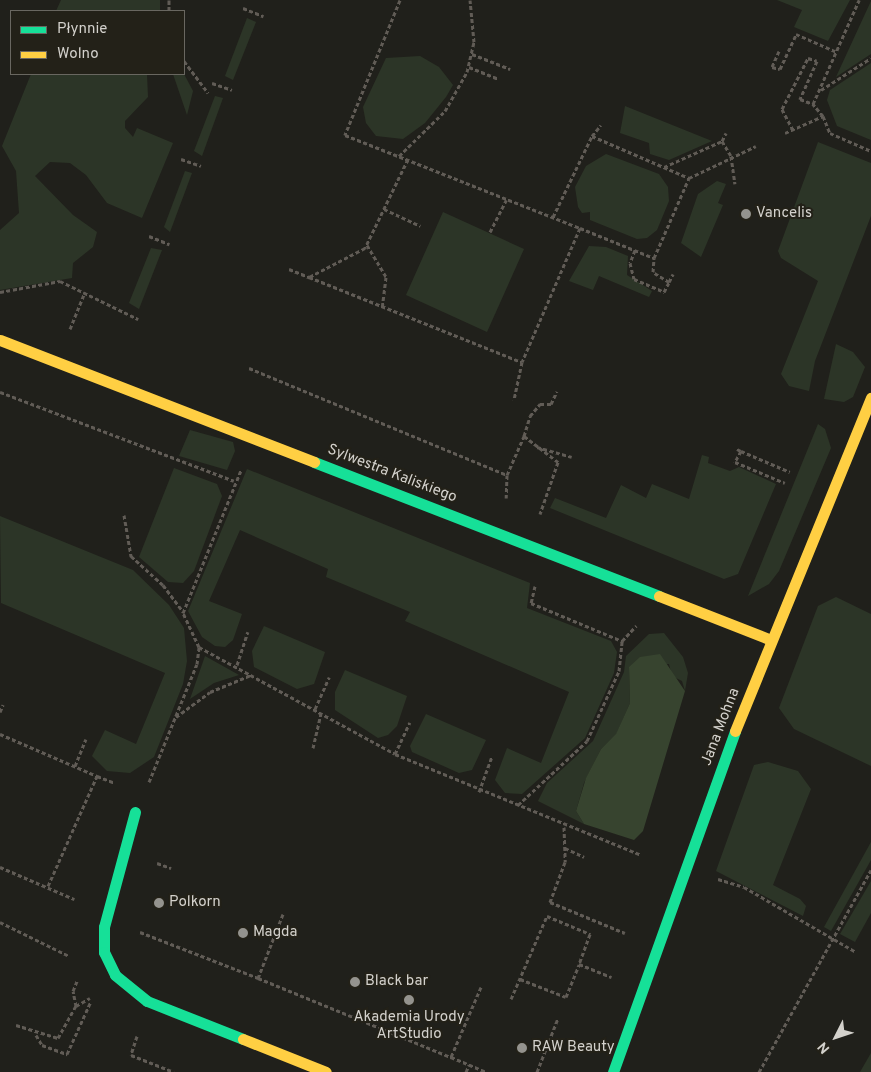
<!DOCTYPE html>
<html>
<head>
<meta charset="utf-8">
<style>
  body { margin:0 }
  #map { position:relative; width:871px; height:1072px; overflow:hidden; background:#20201b; font-family:Overpass,sans-serif }
  div>[style] { position:absolute }
  [style*='--x'] { left:calc(var(--x)*1px); top:calc(var(--y)*1px); width:calc(var(--w)*1px); rotate:calc(var(--a)*1deg) }
  .green>* { inset:0; background:#2c3527 }
  .forest>* { inset:0; background:#37442f }
  .path>* { height:3px; margin-top:-1.5px; transform-origin:0; background:repeating-linear-gradient(90deg,#615c56 0 4px,transparent 0 6.5px) }
  .fast>* { height:11px; margin:-5.5px; padding:0 5.5px; transform-origin:5.5px; border-radius:5.5px; background:#16e098 }
  .slow>* { height:11px; margin:-5.5px; padding:0 5.5px; transform-origin:5.5px; border-radius:5.5px; background:#ffcf43 }
  .dots>* { width:14px; height:14px; translate:-50% -50%; box-sizing:border-box; border:2px solid #232118; border-radius:50% }
  span { translate:-50% -50%; white-space:nowrap; text-align:center; line-height:1.15; -webkit-text-stroke:4px #232118; paint-order:stroke }
  .poi-label { font-size:15px; color:#d3d1cc }
  .left { translate:0 -50%; text-align:left }
  .street-label { font-size:15px; color:#d3d1cc }
  .legend { position:absolute; left:10px; top:10px; width:175px; height:65px; box-sizing:border-box; background:#232118; border:1px solid #696760; margin:0; padding:6px 9px; list-style:none; font-size:15px; color:#d3d1cc }
  .legend li { display:flex; align-items:center; gap:10px; height:25px }
  .legend b { width:25px; border:1px solid #696760 }
  .north { position:absolute; left:811px; top:1012px; width:50px; height:50px; -webkit-text-stroke:4px #232118; paint-order:stroke; rotate:229deg; font-size:14px; font-weight:700; line-height:20px; text-align:center; color:#d3d1cc }
  .north::after { content:''; display:block; margin:auto; width:18px; height:22px; background:#d3d1cc; clip-path:polygon(50% 0,100% 100%,50% 72%,0 100%) }
</style>
</head>
<body>
<div id="map">
  <div class="green">
    <div style="clip-path:polygon(61px 0,160px 0,160px 11px,56px 11px)"></div>
    <div style="clip-path:polygon(777px 0,850px 0,828px 41px,794px 27px,802px 10px)"></div>
    <div style="clip-path:polygon(871px 1px,871px 54px,836px 77px)"></div>
    <div style="clip-path:polygon(247px 18px,256px 22px,233px 80px,225px 76px)"></div>
    <div style="clip-path:polygon(420px 56px,439px 67px,453px 85px,446px 97px,425px 123px,403px 139px,376px 136px,366px 123px,363px 107px,386px 58px)"></div>
    <div style="clip-path:polygon(871px 63px,871px 140px,837px 126px,827px 100px,830px 90px)"></div>
    <div style="clip-path:polygon(31px 74px,147px 74px,148px 97px,125px 121px,125px 128px,133px 137px,137px 128px,173px 143px,142px 218px,107px 203px,86px 175px,70px 163px,50px 162px,35px 176px,73px 215px,97px 232px,93px 247px,73px 263px,72px 278px,0 290px,0 230px,19px 213px,16px 171px,2px 146px)"></div>
    <div style="clip-path:polygon(173px 74px,184px 74px,193px 91px,187px 115px)"></div>
    <div style="clip-path:polygon(215px 96px,223px 98px,202px 156px,194px 151px)"></div>
    <div style="clip-path:polygon(625px 106px,712px 141px,669px 160px,650px 154px,649px 143px,620px 133px)"></div>
    <div style="clip-path:polygon(818px 142px,871px 163px,871px 216px,815px 361px,809px 391px,789px 386px,781px 374px,818px 281px,781px 258px,778px 251px)"></div>
    <div style="clip-path:polygon(606px 154px,659px 174px,668px 187px,669px 201px,657px 230px,647px 238px,637px 239px,590px 220px,590px 212px,582px 213px,578px 207px,575px 187px,586px 166px)"></div>
    <div style="clip-path:polygon(185px 171px,192px 173px,170px 232px,164px 227px)"></div>
    <div style="clip-path:polygon(717px 181px,726px 184px,718px 203px,723px 205px,701px 257px,681px 243px,698px 194px)"></div>
    <div style="clip-path:polygon(443px 212px,524px 249px,487px 332px,406px 295px)"></div>
    <div style="clip-path:polygon(589px 246px,606px 247px,628px 256px,627px 275px,652px 291px,649px 297px,599px 276px,593px 290px,569px 281px)"></div>
    <div style="clip-path:polygon(151px 248px,162px 250px,139px 309px,129px 303px)"></div>
    <div style="clip-path:polygon(836px 344px,853px 352px,865px 367px,853px 397px,844px 402px,824px 399px)"></div>
    <div style="clip-path:polygon(818px 424px,825px 429px,831px 448px,779px 571px,769px 584px,748px 596px)"></div>
    <div style="clip-path:polygon(190px 430px,233px 442px,235px 451px,227px 470px,179px 456px)"></div>
    <div style="clip-path:polygon(702px 455px,709px 457px,708px 463px,730px 471px,739px 467px,776px 484px,738px 574px,724px 579px,550px 508px,555px 498px,606px 518px,621px 485px,646px 498px,652px 484px,689px 499px)"></div>
    <div style="clip-path:polygon(174px 468px,217px 484px,222px 496px,194px 571px,183px 583px,168px 582px,139px 557px)"></div>
    <div style="clip-path:polygon(247px 469px,530px 583px,527px 608px,611px 641px,617px 652px,614px 673px,585px 738px,522px 794px,505px 793px,495px 780px,507px 748px,541px 763px,569px 692px,405px 621px,410px 612px,326px 577px,328px 569px,240px 530px,209px 601px,242px 614px,233px 640px,225px 647px,215px 646px,202px 637px,188px 611px)"></div>
    <div style="clip-path:polygon(0 516px,133px 570px,169px 605px,184px 628px,187px 661px,183px 684px,154px 757px,130px 773px,107px 771px,92px 756px,105px 730px,136px 744px,165px 673px,1px 603px)"></div>
    <div style="clip-path:polygon(836px 597px,871px 614px,871px 766px,794px 729px,779px 708px,818px 606px)"></div>
    <div style="clip-path:polygon(264px 626px,325px 652px,314px 684px,297px 689px,254px 667px,252px 651px)"></div>
    <div style="clip-path:polygon(664px 633px,683px 657px,688px 673px,685px 691px,682px 681px,672px 676px,669px 664px,629px 667px,630px 703px,616px 735px,601px 749px,584px 783px,576px 811px,584px 824px,538px 801px,547px 783px,593px 741px,624px 672px,626px 656px,649px 634px)"></div>
    <div style="clip-path:polygon(205px 656px,239px 675px,214px 683px,190px 699px)"></div>
    <div style="clip-path:polygon(345px 670px,407px 696px,397px 726px,388px 735px,378px 738px,335px 710px,335px 692px)"></div>
    <div style="clip-path:polygon(426px 714px,486px 740px,472px 770px,459px 773px,412px 752px,410px 746px)"></div>
    <div style="clip-path:polygon(768px 762px,798px 771px,811px 789px,773px 885px,800px 899px,806px 906px,803px 916px,716px 871px,754px 765px)"></div>
    <div style="clip-path:polygon(871px 842px,871px 860px,831px 931px,824px 927px)"></div>
    <div style="clip-path:polygon(871px 881px,871px 913px,855px 942px,840px 934px)"></div>
    <div style="clip-path:polygon(871px 1053px,871px 1072px,860px 1072px)"></div>
  </div>
  <div class="forest">
    <div style="clip-path:polygon(660px 654px,685px 691px,643px 831px,634px 840px,584px 824px,576px 811px,586px 778px,601px 749px,616px 734px,630px 703px,629px 667px,640px 657px)"></div>
  </div>
  <div class="path">
    <div style="--x:169;--y:0;--w:11;--a:90"></div>
    <div style="--x:400;--y:0;--w:146;--a:112.2"></div>
    <div style="--x:345;--y:135;--w:253;--a:21.6"></div>
    <div style="--x:580;--y:228;--w:146;--a:113.4"></div>
    <div style="--x:243;--y:8;--w:22;--a:22"></div>
    <div style="--x:779;--y:51;--w:17;--a:114"></div>
    <div style="--x:772;--y:67;--w:8;--a:14"></div>
    <div style="--x:780;--y:69;--w:38;--a:-65"></div>
    <div style="--x:796;--y:34;--w:45;--a:23.7"></div>
    <div style="--x:472;--y:54;--w:41;--a:21.5"></div>
    <div style="--x:184;--y:61;--w:40;--a:53"></div>
    <div style="--x:469;--y:67;--w:32;--a:22"></div>
    <div style="--x:212;--y:83;--w:21;--a:19"></div>
    <div style="--x:821;--y:90;--w:59;--a:-32.6"></div>
    <div style="--x:823;--y:116;--w:18;--a:68"></div>
    <div style="--x:830;--y:133;--w:45;--a:23.7"></div>
    <div style="--x:793;--y:130;--w:24;--a:-118"></div>
    <div style="--x:782;--y:109;--w:57;--a:-63"></div>
    <div style="--x:808;--y:58;--w:9;--a:18"></div>
    <div style="--x:817;--y:61;--w:42;--a:114.1"></div>
    <div style="--x:800;--y:99;--w:14;--a:21"></div>
    <div style="--x:785;--y:133;--w:42;--a:-24.1"></div>
    <div style="--x:823;--y:116;--w:16;--a:-130"></div>
    <div style="--x:813;--y:104;--w:114;--a:-66.1"></div>
    <div style="--x:592;--y:136;--w:14;--a:-51"></div>
    <div style="--x:722;--y:141;--w:9;--a:-63"></div>
    <div style="--x:399;--y:156;--w:64;--a:-44.4"></div>
    <div style="--x:445;--y:111;--w:45;--a:-60.6"></div>
    <div style="--x:467;--y:72;--w:31;--a:-77"></div>
    <div style="--x:474;--y:42;--w:42;--a:-95.4"></div>
    <div style="--x:181;--y:159;--w:21;--a:19"></div>
    <div style="--x:408;--y:159;--w:99;--a:115.8"></div>
    <div style="--x:365;--y:248;--w:63;--a:152.6"></div>
    <div style="--x:309;--y:277;--w:229;--a:21.8"></div>
    <div style="--x:522;--y:362;--w:39;--a:102"></div>
    <div style="--x:664;--y:167;--w:64;--a:-24.1"></div>
    <div style="--x:722;--y:141;--w:17;--a:59"></div>
    <div style="--x:731;--y:156;--w:28;--a:82"></div>
    <div style="--x:384;--y:209;--w:40;--a:25"></div>
    <div style="--x:553;--y:217;--w:90;--a:-64.3"></div>
    <div style="--x:592;--y:136;--w:106;--a:23.4"></div>
    <div style="--x:580;--y:228;--w:80;--a:22.1"></div>
    <div style="--x:654;--y:258;--w:87;--a:-66.4"></div>
    <div style="--x:689;--y:178;--w:74;--a:-25.5"></div>
    <div style="--x:490;--y:232;--w:36;--a:-63"></div>
    <div style="--x:149;--y:236;--w:22;--a:22"></div>
    <div style="--x:367;--y:245;--w:37;--a:59"></div>
    <div style="--x:386;--y:277;--w:32;--a:97"></div>
    <div style="--x:635;--y:250;--w:14;--a:111"></div>
    <div style="--x:630;--y:263;--w:16;--a:76"></div>
    <div style="--x:634;--y:279;--w:33;--a:23"></div>
    <div style="--x:664;--y:292;--w:11;--a:-63"></div>
    <div style="--x:669;--y:282;--w:19;--a:-148"></div>
    <div style="--x:653;--y:272;--w:14;--a:-86"></div>
    <div style="--x:289;--y:269;--w:22;--a:22"></div>
    <div style="--x:669;--y:282;--w:9;--a:-63"></div>
    <div style="--x:0;--y:292;--w:61;--a:-10.4"></div>
    <div style="--x:60;--y:281;--w:87;--a:26"></div>
    <div style="--x:70;--y:329;--w:40;--a:-68"></div>
    <div style="--x:249;--y:368;--w:279;--a:22.5"></div>
    <div style="--x:507;--y:475;--w:23;--a:92"></div>
    <div style="--x:0;--y:392;--w:250;--a:20.8"></div>
    <div style="--x:524;--y:436;--w:21;--a:-73"></div>
    <div style="--x:530;--y:416;--w:16;--a:-50"></div>
    <div style="--x:540;--y:404;--w:11;--a:0"></div>
    <div style="--x:551;--y:404;--w:14;--a:-65"></div>
    <div style="--x:537;--y:447;--w:36;--a:16"></div>
    <div style="--x:737;--y:449;--w:4;--a:27"></div>
    <div style="--x:741;--y:451;--w:13;--a:119"></div>
    <div style="--x:735;--y:462;--w:54;--a:22.8"></div>
    <div style="--x:741;--y:451;--w:53;--a:23.2"></div>
    <div style="--x:507;--y:475;--w:43;--a:-66.4"></div>
    <div style="--x:524;--y:436;--w:43;--a:37.4"></div>
    <div style="--x:558;--y:462;--w:55;--a:109.1"></div>
    <div style="--x:124;--y:515;--w:42;--a:80.3"></div>
    <div style="--x:131;--y:556;--w:43;--a:42.2"></div>
    <div style="--x:163;--y:585;--w:34;--a:53"></div>
    <div style="--x:535;--y:586;--w:17;--a:103"></div>
    <div style="--x:531;--y:603;--w:99;--a:22.7"></div>
    <div style="--x:199;--y:647;--w:38;--a:-115"></div>
    <div style="--x:183;--y:613;--w:154;--a:-67.9"></div>
    <div style="--x:237;--y:665;--w:35;--a:-72"></div>
    <div style="--x:315;--y:709;--w:35;--a:-66"></div>
    <div style="--x:0;--y:712;--w:8;--a:-67"></div>
    <div style="--x:176;--y:717;--w:42;--a:-36.3"></div>
    <div style="--x:210;--y:692;--w:44;--a:-22.5"></div>
    <div style="--x:0;--y:734;--w:106;--a:23.4"></div>
    <div style="--x:313;--y:748;--w:36;--a:-77"></div>
    <div style="--x:395;--y:754;--w:35;--a:-65"></div>
    <div style="--x:75;--y:766;--w:29;--a:-68"></div>
    <div style="--x:149;--y:782;--w:127;--a:-67.9"></div>
    <div style="--x:197;--y:664;--w:17;--a:-83"></div>
    <div style="--x:199;--y:647;--w:223;--a:28.6"></div>
    <div style="--x:395;--y:754;--w:266;--a:22.3"></div>
    <div style="--x:479;--y:792;--w:38;--a:-70"></div>
    <div style="--x:518;--y:805;--w:94;--a:-42.8"></div>
    <div style="--x:587;--y:741;--w:77;--a:-65.4"></div>
    <div style="--x:619;--y:671;--w:30;--a:-84"></div>
    <div style="--x:622;--y:641;--w:21;--a:-47"></div>
    <div style="--x:564;--y:827;--w:35;--a:88"></div>
    <div style="--x:565;--y:862;--w:43;--a:110.6"></div>
    <div style="--x:550;--y:902;--w:81;--a:22.5"></div>
    <div style="--x:565;--y:848;--w:21;--a:25"></div>
    <div style="--x:157;--y:863;--w:15;--a:20"></div>
    <div style="--x:0;--y:867;--w:81;--a:23.4"></div>
    <div style="--x:718;--y:879;--w:27;--a:17"></div>
    <div style="--x:744;--y:887;--w:129;--a:30.1"></div>
    <div style="--x:48;--y:886;--w:120;--a:-66"></div>
    <div style="--x:97;--y:776;--w:19;--a:21"></div>
    <div style="--x:283;--y:914;--w:69;--a:111.3"></div>
    <div style="--x:258;--y:978;--w:209;--a:22.3"></div>
    <div style="--x:0;--y:922;--w:77;--a:26.2"></div>
    <div style="--x:140;--y:932;--w:127;--a:21.3"></div>
    <div style="--x:520;--y:979;--w:49;--a:21.4"></div>
    <div style="--x:566;--y:997;--w:35;--a:-68"></div>
    <div style="--x:481;--y:987;--w:76;--a:113.2"></div>
    <div style="--x:451;--y:1057;--w:38;--a:23"></div>
    <div style="--x:511;--y:999;--w:90;--a:-66.6"></div>
    <div style="--x:547;--y:916;--w:47;--a:22.7"></div>
    <div style="--x:590;--y:934;--w:32;--a:110"></div>
    <div style="--x:579;--y:964;--w:35;--a:22"></div>
    <div style="--x:76;--y:1006;--w:15;--a:-101"></div>
    <div style="--x:73;--y:991;--w:11;--a:-68"></div>
    <div style="--x:16;--y:1025;--w:44;--a:17.2"></div>
    <div style="--x:58;--y:1038;--w:37;--a:-61"></div>
    <div style="--x:76;--y:1006;--w:16;--a:-30"></div>
    <div style="--x:36;--y:1035;--w:12;--a:59"></div>
    <div style="--x:42;--y:1045;--w:27;--a:20"></div>
    <div style="--x:67;--y:1054;--w:58;--a:-65.6"></div>
    <div style="--x:137;--y:1036;--w:20;--a:108"></div>
    <div style="--x:131;--y:1055;--w:46;--a:21.6"></div>
    <div style="--x:466;--y:1072;--w:8;--a:-67"></div>
    <div style="--x:537;--y:1072;--w:58;--a:-68.7"></div>
    <div style="--x:759;--y:1072;--w:231;--a:-61"></div>
  </div>
  <div class="fast">
    <div style="--x:314;--y:462;--w:370;--a:21.2"></div>
    <div style="--x:135;--y:812;--w:119;--a:105.1"></div>
    <div style="--x:104;--y:927;--w:25;--a:90"></div>
    <div style="--x:104;--y:952;--w:25;--a:64"></div>
    <div style="--x:115;--y:975;--w:41;--a:39.1"></div>
    <div style="--x:147;--y:1001;--w:103;--a:21.6"></div>
    <div style="--x:613;--y:1072;--w:362;--a:-70.3"></div>
  </div>
  <div class="slow">
    <div style="--x:0;--y:340;--w:337;--a:21.2"></div>
    <div style="--x:659;--y:596;--w:120;--a:21.4"></div>
    <div style="--x:735;--y:731;--w:360;--a:-67.8"></div>
    <div style="--x:243;--y:1039;--w:89;--a:21.7"></div>
  </div>
  <div class="dots">
    <div style="left:746px;top:214px;background:#94938e"></div>
    <div style="left:159px;top:903px;background:#94938e"></div>
    <div style="left:243px;top:933px;background:#94938e"></div>
    <div style="left:355px;top:982px;background:#94938e"></div>
    <div style="left:409px;top:1000px;background:#94938e"></div>
    <div style="left:522px;top:1048px;background:#94938e"></div>
  </div>
  <div class="poi-label">
    <span class="left" style="left:756px;top:214px">Vancelis</span>
    <span class="left" style="left:169px;top:903px">Polkorn</span>
    <span class="left" style="left:253px;top:933px">Magda</span>
    <span class="left" style="left:365px;top:982px">Black bar</span>
    <span style="left:409px;top:1026px">Akademia Urody<br>ArtStudio</span>
    <span class="left" style="left:532px;top:1048px">RAW Beauty</span>
  </div>
  <div class="street-label">
    <span style="left:392px;top:474px;rotate:21deg">Sylwestra Kaliskiego</span>
    <span style="left:721px;top:727px;rotate:-69deg">Jana Mohna</span>
  </div>
  <ul class="legend">
  <li><b style="height:6px;background:#16e098"></b>Płynnie</li>
  <li><b style="height:6px;background:#ffcf43"></b>Wolno</li>
  </ul>
  <div class="north">N</div>
</div>
</body>
</html>
